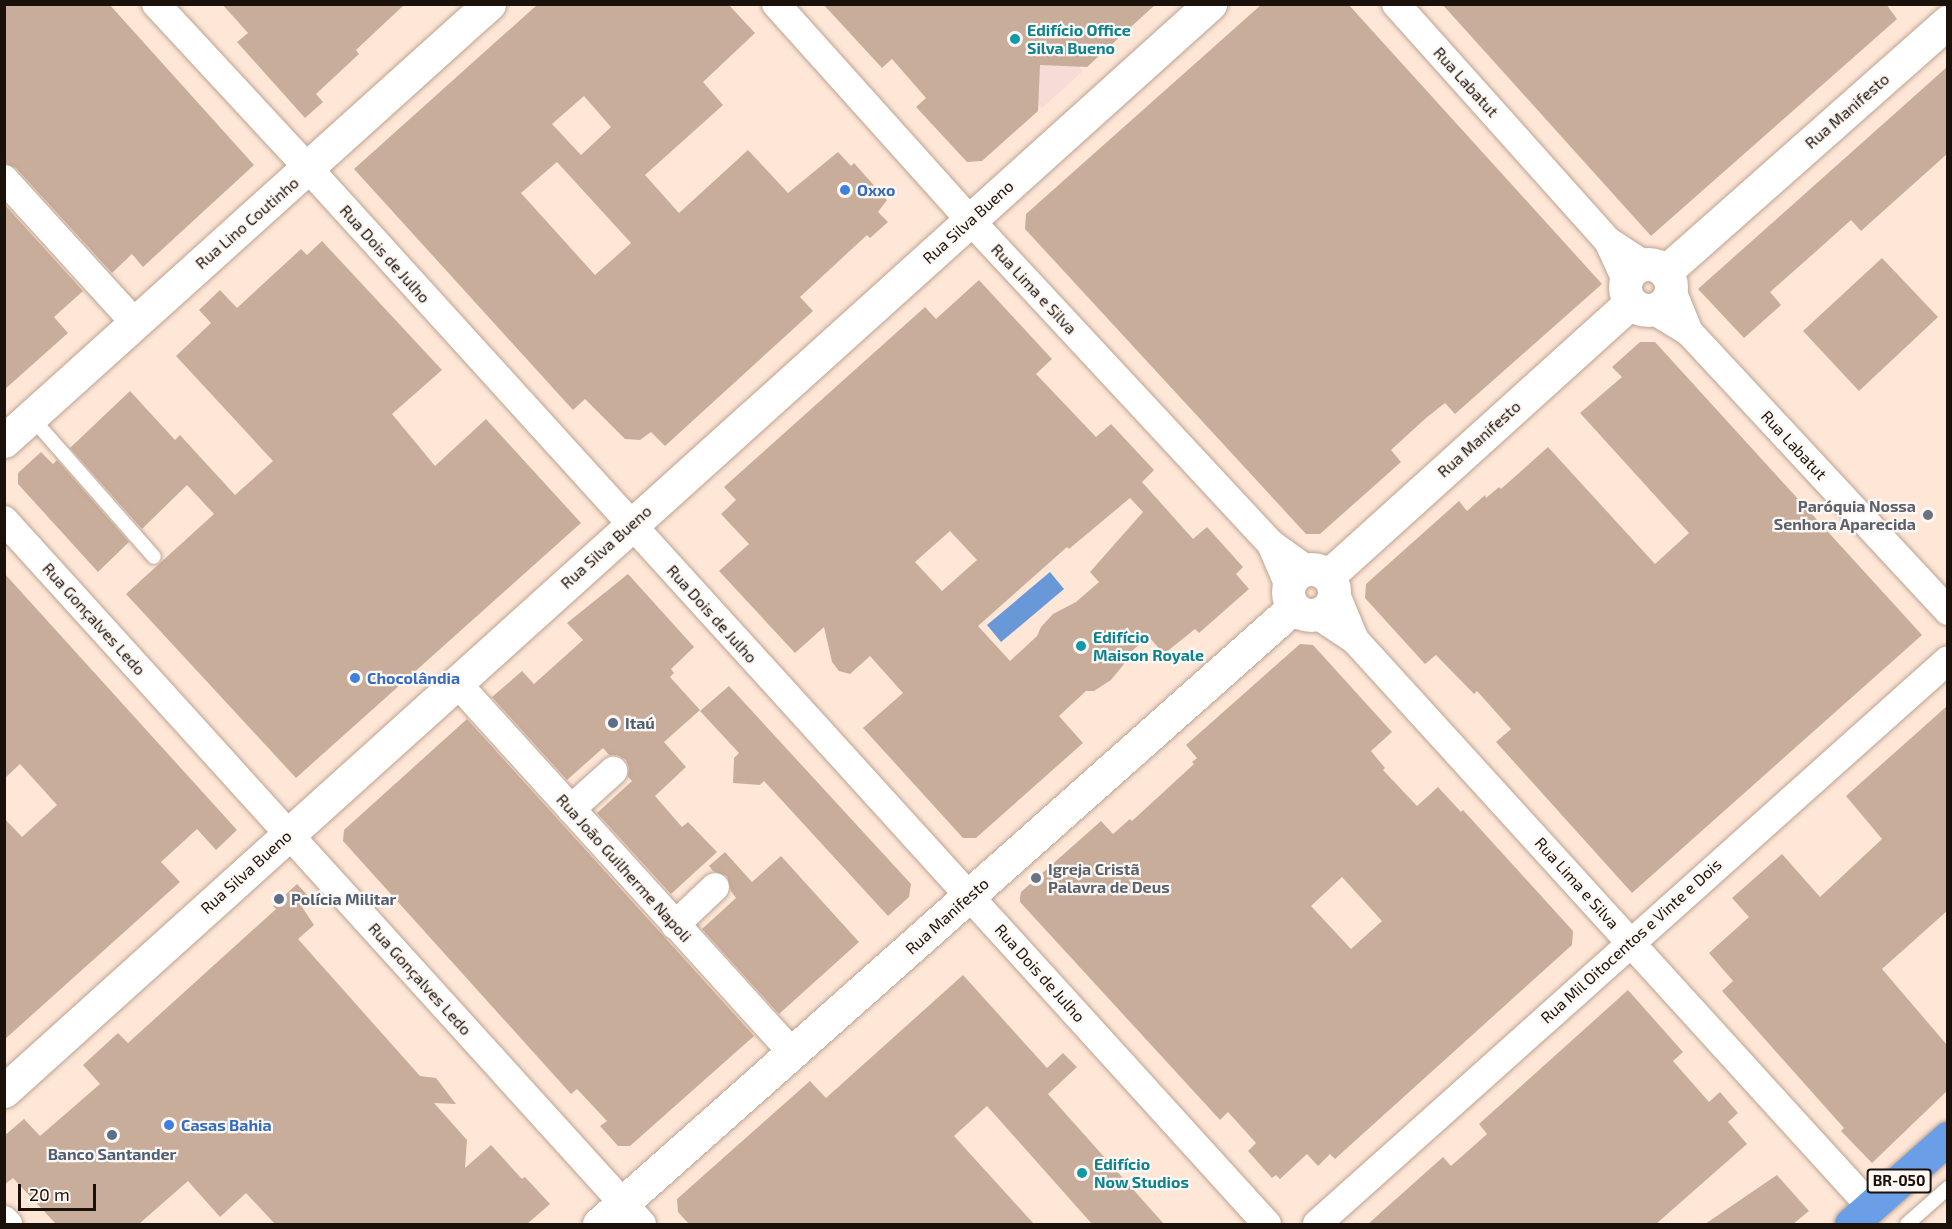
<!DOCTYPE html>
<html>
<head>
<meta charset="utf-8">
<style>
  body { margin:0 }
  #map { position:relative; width:1952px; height:1229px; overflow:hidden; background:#fee7d7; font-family:"Exo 2",sans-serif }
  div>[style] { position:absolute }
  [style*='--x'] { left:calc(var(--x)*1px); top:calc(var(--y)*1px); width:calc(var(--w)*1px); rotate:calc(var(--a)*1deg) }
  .commercial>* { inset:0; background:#f6dbd7 }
  .water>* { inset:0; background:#6998d8 }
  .building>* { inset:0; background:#c9ad9b }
  .roads { filter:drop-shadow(0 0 2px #bda290) drop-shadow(0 0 2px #bda290) }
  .service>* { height:14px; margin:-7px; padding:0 7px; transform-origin:7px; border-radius:7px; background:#fff }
  .minor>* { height:28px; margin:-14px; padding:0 14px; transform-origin:14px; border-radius:14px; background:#fff }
  .tertiary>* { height:33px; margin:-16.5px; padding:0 16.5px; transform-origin:16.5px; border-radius:16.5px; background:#fff }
  .secondary>* { height:33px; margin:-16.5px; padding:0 16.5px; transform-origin:16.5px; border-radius:16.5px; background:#fff }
  .secondary>.ring { margin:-16.5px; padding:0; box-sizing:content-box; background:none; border:33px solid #fff; border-radius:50% }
  .trunk>* { height:33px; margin:-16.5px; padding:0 16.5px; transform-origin:16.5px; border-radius:16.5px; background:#6a9ee6 }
  .dots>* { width:16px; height:16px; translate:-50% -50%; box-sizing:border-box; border:3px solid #fef8f4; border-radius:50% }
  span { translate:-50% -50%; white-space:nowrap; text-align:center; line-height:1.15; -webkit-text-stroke:4.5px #fef8f4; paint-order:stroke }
  .shield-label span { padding:2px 4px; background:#fef8f4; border:2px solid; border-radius:4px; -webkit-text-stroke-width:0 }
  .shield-label { font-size:15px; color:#1b110b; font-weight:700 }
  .culture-label { font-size:16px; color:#0d838f; font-weight:700 }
  .left { translate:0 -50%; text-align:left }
  .street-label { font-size:16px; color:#1b110b }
  .shop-label { font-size:16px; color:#366cbe; font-weight:700 }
  .worship-label { font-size:16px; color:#5b616d; font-weight:700 }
  .right { translate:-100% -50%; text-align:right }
  .service-label { font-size:16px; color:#4e5e75; font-weight:700 }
  .frame { position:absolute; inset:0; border:6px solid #1b110b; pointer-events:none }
  .scale { position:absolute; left:18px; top:1184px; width:78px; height:27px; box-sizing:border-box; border:3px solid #1b110b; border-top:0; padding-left:8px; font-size:18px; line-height:21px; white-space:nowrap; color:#1b110b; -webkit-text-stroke:4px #fef8f4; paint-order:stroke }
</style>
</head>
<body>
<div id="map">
  <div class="commercial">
    <div style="clip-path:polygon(947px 5px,1025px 5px,1083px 71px,1042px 108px)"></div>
  </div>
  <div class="water">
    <div style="clip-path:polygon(1050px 572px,1064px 589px,1001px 642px,987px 625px)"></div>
  </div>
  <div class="building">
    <div style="clip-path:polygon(4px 4px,109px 4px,254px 165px,143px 267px,132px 254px,112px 273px,16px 168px,4px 163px)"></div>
    <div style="clip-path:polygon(222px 4px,405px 4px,356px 50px,359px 54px,316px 94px,323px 102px,305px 118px,237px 42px,248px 33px)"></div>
    <div style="clip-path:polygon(evenodd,538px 4px,728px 4px,755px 33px,703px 82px,723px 105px,645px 175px,679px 213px,748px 150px,788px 193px,838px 152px,851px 166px,854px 163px,887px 200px,878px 212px,888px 222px,870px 238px,867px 235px,800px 297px,813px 311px,665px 446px,651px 432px,640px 440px,625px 439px,585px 399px,573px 410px,354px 169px,538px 4px,584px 96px,611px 127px,581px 155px,552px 124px,584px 96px,538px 4px,557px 162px,631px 243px,595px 275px,521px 193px,557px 162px)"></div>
    <div style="clip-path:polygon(823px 4px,1156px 4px,1087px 67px,1040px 65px,1038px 111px,982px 161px,967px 162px,916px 107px,926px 98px,892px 59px,882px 68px)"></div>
    <div style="clip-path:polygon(1262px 4px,1348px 4px,1602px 284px,1455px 414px,1445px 403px,1426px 418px,1391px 450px,1401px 462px,1320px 534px,1306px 534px,1025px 229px,1026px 214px)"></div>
    <div style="clip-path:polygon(1442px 4px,1886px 4px,1897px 19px,1651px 236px)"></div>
    <div style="clip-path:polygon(1947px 67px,1947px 154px,1861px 231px,1851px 220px,1812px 255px,1770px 292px,1781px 305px,1744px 338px,1698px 289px)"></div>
    <div style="clip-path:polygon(4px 204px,83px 291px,54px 317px,68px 333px,4px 390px)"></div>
    <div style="clip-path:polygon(322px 241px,442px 370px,392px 414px,435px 466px,486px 419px,581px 523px,296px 778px,126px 594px,214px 514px,187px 485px,142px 529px,70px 448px,130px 391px,175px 440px,180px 435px,235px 495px,273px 461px,176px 356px,211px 323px,199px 310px,220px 290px,237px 308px,301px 249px,307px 255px)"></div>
    <div style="clip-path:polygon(1882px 258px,1938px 317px,1859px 391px,1803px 331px)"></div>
    <div style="clip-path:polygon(evenodd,979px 280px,1052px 359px,1036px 374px,1096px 437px,1111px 424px,1154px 470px,1142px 482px,1193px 539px,1207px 527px,1243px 567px,1236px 574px,1249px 589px,1199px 633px,1195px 629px,1164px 654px,1149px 637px,1124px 657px,1124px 664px,1111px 680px,1094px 691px,1086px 691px,1059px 716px,1083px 743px,976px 838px,963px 838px,863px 728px,903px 693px,870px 656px,850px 674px,839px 671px,832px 662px,824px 627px,795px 653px,719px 571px,749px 544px,721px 514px,736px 500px,724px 487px,925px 307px,936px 319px,979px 280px,1130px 498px,1143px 512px,1090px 572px,1099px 582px,1076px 602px,1053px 614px,1041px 627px,1037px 636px,1010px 661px,978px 626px,1067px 547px,1069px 549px,1130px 498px,979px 280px,950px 531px,977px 560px,942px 591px,915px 562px,950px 531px)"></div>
    <div style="clip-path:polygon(1640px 342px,1655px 342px,1922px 635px,1632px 893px,1496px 742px,1511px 729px,1477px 691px,1474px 694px,1436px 655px,1425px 664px,1365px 598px,1366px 584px,1459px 501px,1467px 511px,1485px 495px,1486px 498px,1499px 487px,1501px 489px,1548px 447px,1655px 564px,1689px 533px,1580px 413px,1622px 377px,1612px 367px)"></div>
    <div style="clip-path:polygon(41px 452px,53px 464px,57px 460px,129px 542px,98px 572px,18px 484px,18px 473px)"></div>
    <div style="clip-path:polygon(4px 573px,237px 830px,216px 850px,197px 829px,161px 862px,180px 882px,4px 1040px,4px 818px,22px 837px,57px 805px,20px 764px,4px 779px)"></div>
    <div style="clip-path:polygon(628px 574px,694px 647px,671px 669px,674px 673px,670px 677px,700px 710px,664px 742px,686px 767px,655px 796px,682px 827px,688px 822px,717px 852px,671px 894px,597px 813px,632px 781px,628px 777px,629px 768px,626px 760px,617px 755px,609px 755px,603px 748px,567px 780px,492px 697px,522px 671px,534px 684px,583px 640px,567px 623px)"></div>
    <div style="clip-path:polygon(evenodd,1300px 644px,1313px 645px,1392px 732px,1371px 751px,1385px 768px,1383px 770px,1417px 806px,1438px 787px,1461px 812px,1463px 810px,1573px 931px,1572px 945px,1335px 1159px,1330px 1154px,1318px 1166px,1307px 1154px,1280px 1179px,1276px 1175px,1272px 1178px,1248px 1151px,1256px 1143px,1228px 1112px,1220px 1120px,1020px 902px,1020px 897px,1021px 892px,1101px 821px,1113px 834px,1130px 819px,1132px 821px,1194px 764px,1192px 762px,1197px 758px,1186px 745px,1300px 644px,1342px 877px,1382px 921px,1351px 949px,1311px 906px,1342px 877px)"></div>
    <div style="clip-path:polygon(729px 686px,911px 884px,909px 897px,888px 916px,764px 781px,760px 785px,733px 783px,734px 758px,739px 753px,700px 711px)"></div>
    <div style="clip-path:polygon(1947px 706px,1947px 911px,1882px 969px,1947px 1045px,1947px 1091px,1872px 1163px,1841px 1131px,1844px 1128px,1722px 991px,1733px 981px,1709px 953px,1749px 917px,1732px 898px,1782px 854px,1820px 897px,1882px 839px,1846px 796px)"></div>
    <div style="clip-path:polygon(467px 719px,754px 1036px,630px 1146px,618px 1146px,600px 1126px,607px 1121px,577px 1089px,571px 1094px,343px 841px,344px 830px)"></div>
    <div style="clip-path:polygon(725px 852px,752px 882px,781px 856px,859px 942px,779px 1014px,702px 929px,736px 898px,731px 891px,727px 876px,713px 871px,709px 866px)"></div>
    <div style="clip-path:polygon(297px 884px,311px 899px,302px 907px,314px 925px,298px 939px,420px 1076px,436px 1078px,456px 1104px,434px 1103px,467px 1140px,465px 1168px,491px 1145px,522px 1179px,525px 1177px,550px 1204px,527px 1224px,275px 1224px,246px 1193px,220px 1217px,188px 1181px,139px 1224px,56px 1224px,13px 1178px,4px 1185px,4px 1136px,24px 1119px,40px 1136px,100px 1084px,83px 1065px,118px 1033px,128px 1043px,276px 909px,273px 906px)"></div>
    <div style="clip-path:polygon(963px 975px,1047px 1068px,1063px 1053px,1077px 1067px,1048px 1094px,1164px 1224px,1092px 1224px,987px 1106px,954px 1136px,1034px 1224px,689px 1224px,678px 1212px,677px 1199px,810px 1081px,826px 1098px)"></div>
    <div style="clip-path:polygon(1628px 990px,1683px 1052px,1673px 1061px,1709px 1102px,1720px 1092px,1738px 1113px,1728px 1122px,1747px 1144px,1656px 1224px,1368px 1224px,1443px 1157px,1451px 1166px,1487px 1134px,1479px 1124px)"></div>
    <div style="clip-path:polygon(1777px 1175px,1809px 1211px,1793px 1224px,1705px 1224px)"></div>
  </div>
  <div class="roads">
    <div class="service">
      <div style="--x:31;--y:417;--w:186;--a:48.7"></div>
      <div style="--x:1907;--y:1224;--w:55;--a:-41.3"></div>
    </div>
    <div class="minor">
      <div style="--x:156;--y:4;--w:225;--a:47.2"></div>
      <div style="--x:309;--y:169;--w:1425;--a:47.76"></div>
      <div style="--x:776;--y:4;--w:290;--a:48.1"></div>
      <div style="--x:970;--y:220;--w:442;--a:47.1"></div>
      <div style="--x:1271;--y:544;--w:43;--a:35.5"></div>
      <div style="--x:1396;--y:4;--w:318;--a:48.2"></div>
      <div style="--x:1608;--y:241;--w:42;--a:33.3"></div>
      <div style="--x:4;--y:179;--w:193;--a:47.7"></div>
      <div style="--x:1608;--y:241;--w:43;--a:65.2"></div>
      <div style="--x:1671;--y:288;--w:48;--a:67.8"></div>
      <div style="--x:1653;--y:310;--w:42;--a:31.4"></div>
      <div style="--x:1689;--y:332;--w:381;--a:47.1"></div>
      <div style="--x:4;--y:520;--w:950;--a:47.82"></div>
      <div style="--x:1271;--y:544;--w:46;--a:66.8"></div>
      <div style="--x:1335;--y:592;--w:52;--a:67.4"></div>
      <div style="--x:1316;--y:614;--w:47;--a:33.7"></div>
      <div style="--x:1355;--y:640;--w:767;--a:47.7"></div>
      <div style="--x:457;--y:683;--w:499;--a:47.8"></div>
      <div style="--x:571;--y:809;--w:57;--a:-42.1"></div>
      <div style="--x:675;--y:925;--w:55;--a:-43.5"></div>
      <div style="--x:4;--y:1220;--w:6;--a:45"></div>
      <div style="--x:1317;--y:1224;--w:846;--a:-41.79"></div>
    </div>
    <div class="tertiary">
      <div style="--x:4;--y:441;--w:653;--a:-42.02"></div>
    </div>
    <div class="secondary">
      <div class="ring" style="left:1625px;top:264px;width:13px;height:13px"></div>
      <div style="--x:1665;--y:272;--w:378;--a:-41.5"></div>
      <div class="ring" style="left:1288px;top:569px;width:13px;height:13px"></div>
      <div style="--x:1328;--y:576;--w:407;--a:-42.1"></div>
      <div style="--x:4;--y:1091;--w:1624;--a:-42.03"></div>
      <div style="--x:599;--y:1224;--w:929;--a:-41.6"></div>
    </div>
    <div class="trunk">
      <div style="--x:1851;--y:1224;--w:130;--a:-41.6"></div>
    </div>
  </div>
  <div class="dots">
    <div style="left:1015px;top:39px;background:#0f9aa8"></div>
    <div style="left:845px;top:190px;background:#3f7fe0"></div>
    <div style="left:1928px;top:515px;background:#6b7280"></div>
    <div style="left:1081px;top:646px;background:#0f9aa8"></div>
    <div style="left:355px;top:678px;background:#3f7fe0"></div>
    <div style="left:613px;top:723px;background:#5c6f8a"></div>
    <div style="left:1036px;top:878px;background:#6b7280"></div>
    <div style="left:279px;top:899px;background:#5c6f8a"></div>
    <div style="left:169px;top:1125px;background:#3f7fe0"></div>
    <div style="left:112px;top:1135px;background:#5c6f8a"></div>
    <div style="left:1082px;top:1173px;background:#0f9aa8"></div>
  </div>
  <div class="shield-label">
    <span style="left:1899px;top:1181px">BR-050</span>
  </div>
  <div class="culture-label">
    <span class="left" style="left:1027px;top:39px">Edifício Office<br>Silva Bueno</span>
    <span class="left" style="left:1093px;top:646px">Edifício<br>Maison Royale</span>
    <span class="left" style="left:1094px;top:1173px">Edifício<br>Now Studios</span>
  </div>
  <div class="street-label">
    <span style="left:1466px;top:82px;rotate:48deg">Rua Labatut</span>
    <span style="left:1847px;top:111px;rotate:-41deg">Rua Manifesto</span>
    <span style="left:968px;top:222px;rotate:-42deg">Rua Silva Bueno</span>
    <span style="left:247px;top:223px;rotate:-41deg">Rua Lino Coutinho</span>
    <span style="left:385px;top:254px;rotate:48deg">Rua Dois de Julho</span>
    <span style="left:1034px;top:289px;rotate:47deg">Rua Lima e Silva</span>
    <span style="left:1479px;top:439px;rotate:-42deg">Rua Manifesto</span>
    <span style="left:1794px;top:445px;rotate:47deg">Rua Labatut</span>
    <span style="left:606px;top:547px;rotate:-42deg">Rua Silva Bueno</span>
    <span style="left:712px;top:614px;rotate:48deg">Rua Dois de Julho</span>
    <span style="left:94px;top:619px;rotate:48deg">Rua Gonçalves Ledo</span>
    <span style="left:624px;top:868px;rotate:48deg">Rua João Guilherme Napoli</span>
    <span style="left:246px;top:872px;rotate:-42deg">Rua Silva Bueno</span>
    <span style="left:1577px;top:883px;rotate:48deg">Rua Lima e Silva</span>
    <span style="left:947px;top:916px;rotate:-42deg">Rua Manifesto</span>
    <span style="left:1631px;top:941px;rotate:-42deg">Rua Mil Oitocentos e Vinte e Dois</span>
    <span style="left:1040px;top:973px;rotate:48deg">Rua Dois de Julho</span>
    <span style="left:420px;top:979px;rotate:48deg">Rua Gonçalves Ledo</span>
  </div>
  <div class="shop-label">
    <span class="left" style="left:857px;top:190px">Oxxo</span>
    <span class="left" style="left:367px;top:678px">Chocolândia</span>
    <span class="left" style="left:181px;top:1125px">Casas Bahia</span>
  </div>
  <div class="worship-label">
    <span class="right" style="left:1916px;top:515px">Paróquia Nossa<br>Senhora Aparecida</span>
    <span class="left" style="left:1048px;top:878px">Igreja Cristã<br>Palavra de Deus</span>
  </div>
  <div class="service-label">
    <span class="left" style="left:625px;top:723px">Itaú</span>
    <span class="left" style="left:291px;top:899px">Polícia Militar</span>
    <span style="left:112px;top:1154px">Banco Santander</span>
  </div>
  <div class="frame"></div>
  <div class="scale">20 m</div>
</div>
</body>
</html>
